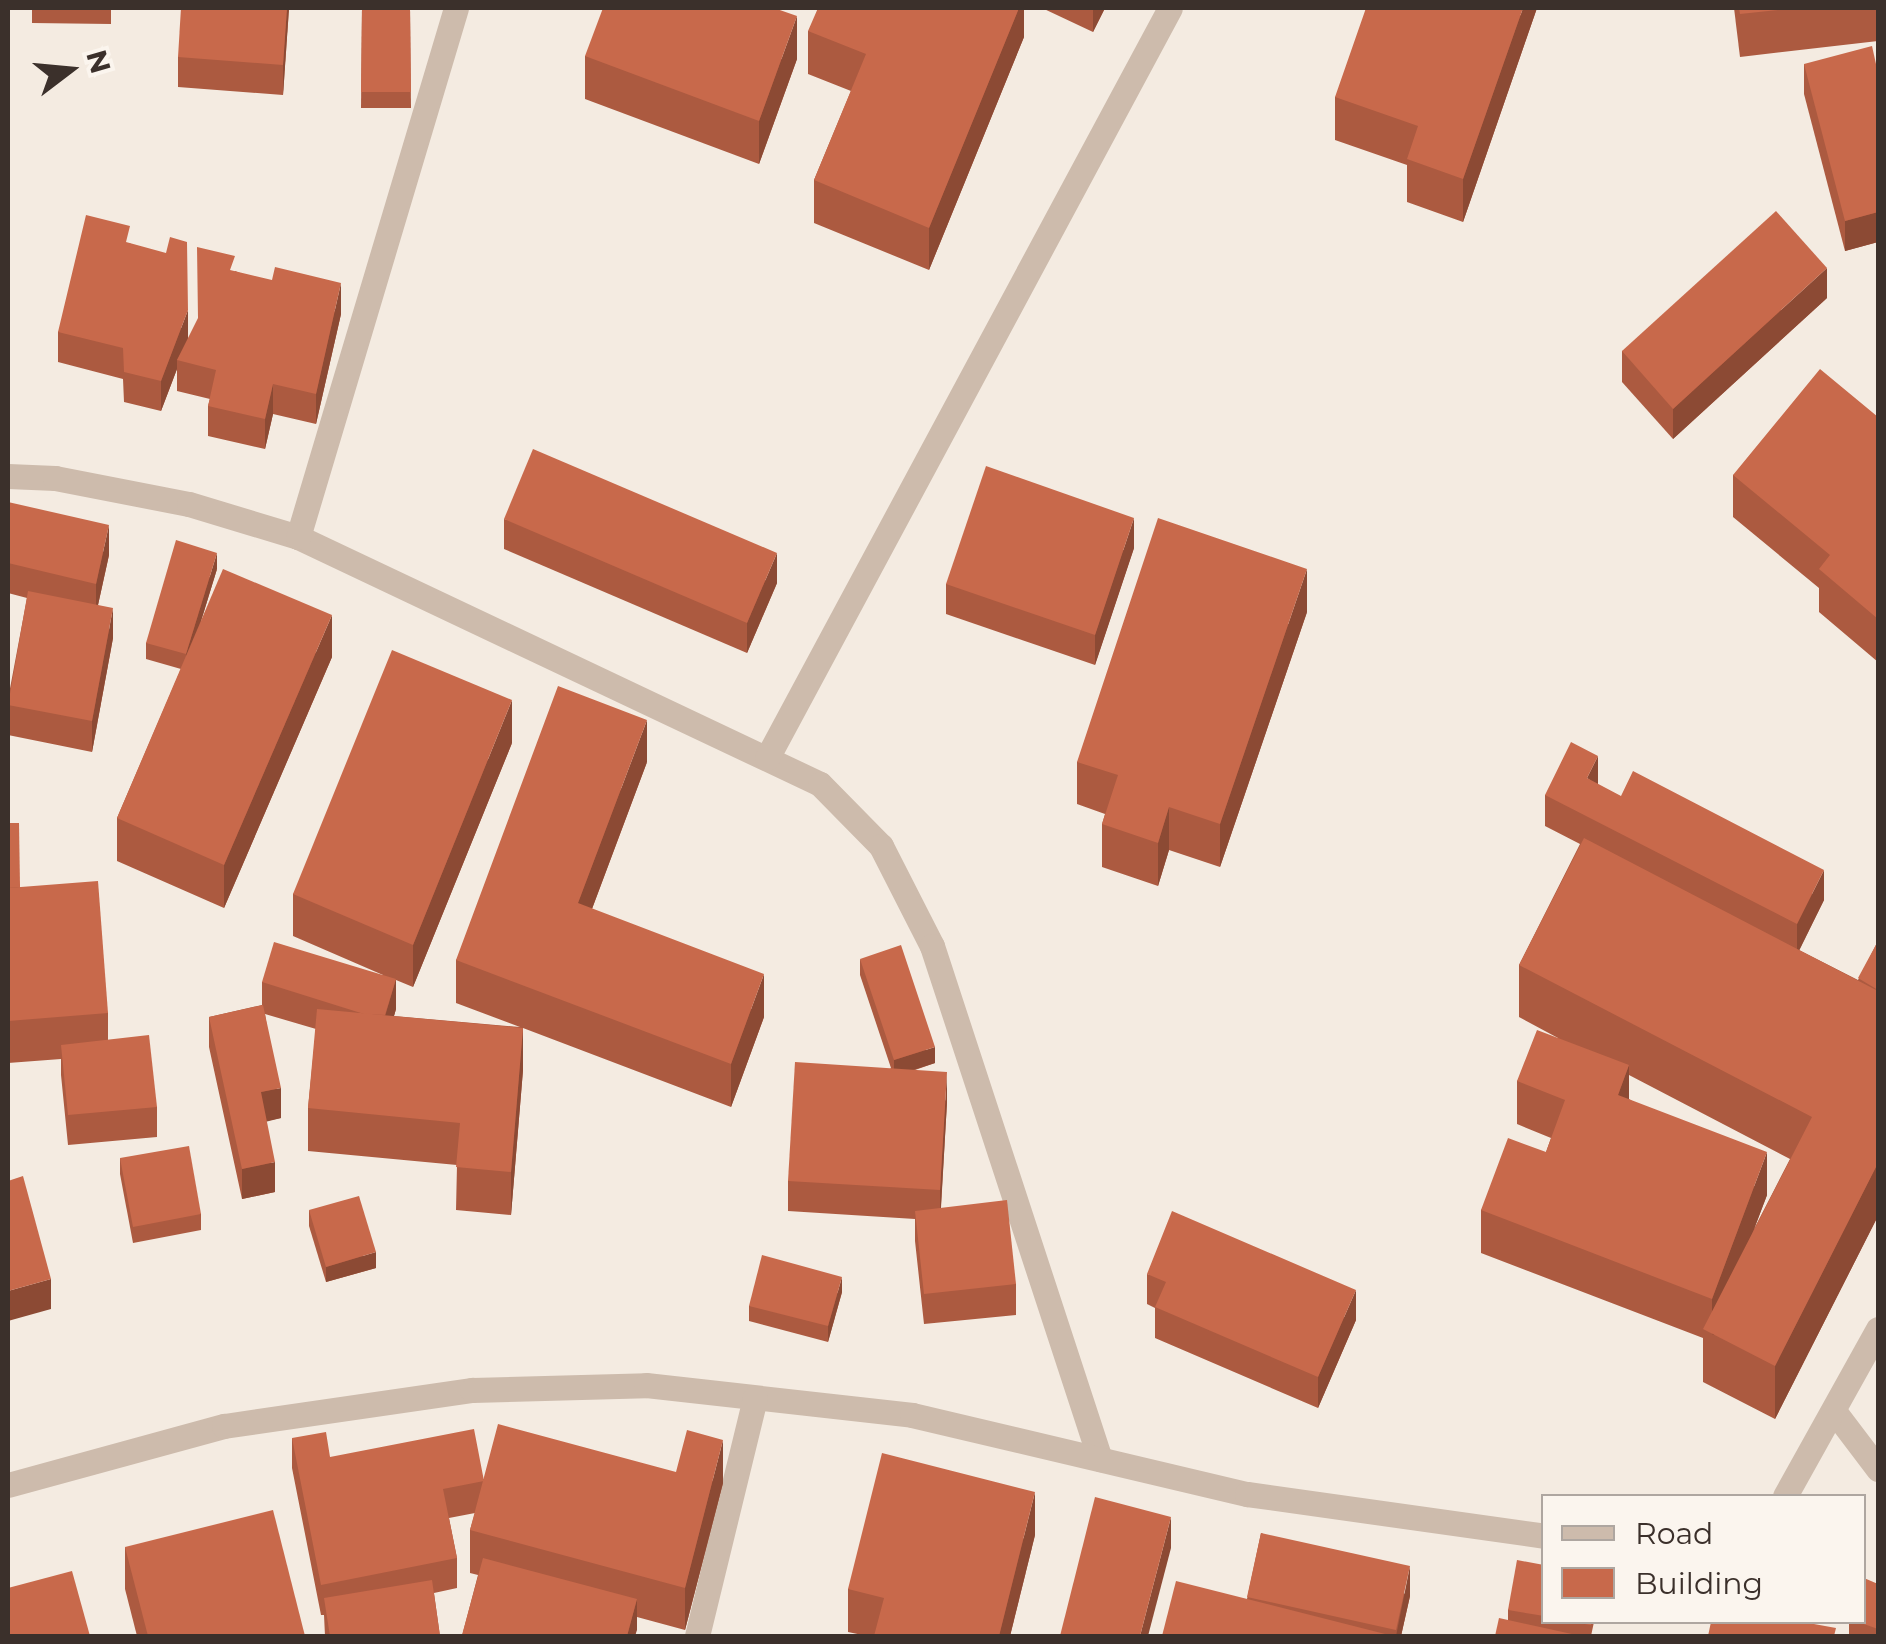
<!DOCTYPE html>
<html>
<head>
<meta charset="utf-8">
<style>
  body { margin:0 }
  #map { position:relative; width:1886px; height:1644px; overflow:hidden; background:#f4ebe1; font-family:Montserrat,sans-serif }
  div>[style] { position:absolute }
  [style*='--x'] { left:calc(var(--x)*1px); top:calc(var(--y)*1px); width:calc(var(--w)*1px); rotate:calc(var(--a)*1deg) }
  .minor>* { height:25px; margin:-12.5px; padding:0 12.5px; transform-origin:12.5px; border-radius:12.5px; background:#cdbbac }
  .wall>* { inset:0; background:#ac5a40 }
  .shaded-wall>* { inset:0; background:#8c4a34 }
  .building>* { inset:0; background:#c8694b }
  span { translate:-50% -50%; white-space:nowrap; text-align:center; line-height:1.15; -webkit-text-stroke:10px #fbf5ee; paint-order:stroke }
  .frame { position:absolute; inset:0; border:10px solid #3b302b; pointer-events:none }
  .legend { position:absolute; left:1541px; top:1494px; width:325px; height:130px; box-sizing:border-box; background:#fbf5ee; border:2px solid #aea6a0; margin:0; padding:12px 18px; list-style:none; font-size:30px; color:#3b302b }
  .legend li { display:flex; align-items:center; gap:20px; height:50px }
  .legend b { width:50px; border:2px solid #aea6a0 }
  .north { position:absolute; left:20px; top:20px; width:100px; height:100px; -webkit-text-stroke:8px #fbf5ee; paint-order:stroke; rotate:74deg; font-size:28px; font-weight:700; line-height:40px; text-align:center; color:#3b302b }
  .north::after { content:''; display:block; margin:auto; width:35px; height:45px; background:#3b302b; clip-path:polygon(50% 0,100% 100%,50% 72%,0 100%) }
</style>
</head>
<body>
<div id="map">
  <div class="minor">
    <div style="--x:8;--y:476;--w:47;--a:2.4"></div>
    <div style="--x:55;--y:478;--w:136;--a:11"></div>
    <div style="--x:189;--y:504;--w:114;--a:16.8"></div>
    <div style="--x:298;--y:537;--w:577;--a:25.32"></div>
    <div style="--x:820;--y:784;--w:87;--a:45.5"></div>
    <div style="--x:881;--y:846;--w:112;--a:63"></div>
    <div style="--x:932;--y:946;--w:540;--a:71.87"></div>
    <div style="--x:298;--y:537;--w:552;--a:-73.37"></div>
    <div style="--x:767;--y:758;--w:851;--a:-61.75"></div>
    <div style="--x:1834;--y:1411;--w:73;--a:52.8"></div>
    <div style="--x:8;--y:1485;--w:224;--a:-15.3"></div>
    <div style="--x:224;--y:1426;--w:251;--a:-8.3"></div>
    <div style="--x:472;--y:1390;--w:174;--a:-1.6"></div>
    <div style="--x:646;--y:1385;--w:268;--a:6.4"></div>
    <div style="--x:912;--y:1415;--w:344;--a:13.3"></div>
    <div style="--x:1247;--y:1494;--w:300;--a:8"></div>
    <div style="--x:1785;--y:1496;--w:191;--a:-60.9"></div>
    <div style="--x:697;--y:1636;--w:245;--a:-76.3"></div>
  </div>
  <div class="wall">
    <div style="clip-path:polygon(32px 8px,111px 8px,111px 24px,32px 23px)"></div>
    <div style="clip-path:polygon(289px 8px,283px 95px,178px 87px,178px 57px)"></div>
    <div style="clip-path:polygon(362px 8px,410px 8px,411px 108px,361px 108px)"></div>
    <div style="clip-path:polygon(1024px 8px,1024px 37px,929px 270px,814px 223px,814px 180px,851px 91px,808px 74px,808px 31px)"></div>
    <div style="clip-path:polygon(1042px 8px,1105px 8px,1093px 32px)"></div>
    <div style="clip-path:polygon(1537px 8px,1463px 222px,1407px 202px,1407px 165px,1335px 140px,1335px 97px)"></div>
    <div style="clip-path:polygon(1734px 8px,1878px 8px,1878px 41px,1740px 57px)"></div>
    <div style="clip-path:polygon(585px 56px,797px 59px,759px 164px,585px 99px)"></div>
    <div style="clip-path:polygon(1804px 64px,1878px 73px,1878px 242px,1845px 251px,1804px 94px)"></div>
    <div style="clip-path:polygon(130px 243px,188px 339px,235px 271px,341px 314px,316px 424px,273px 414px,265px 449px,208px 436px,208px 406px,210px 399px,177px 391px,177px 369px,161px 411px,124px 402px,123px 379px,58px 362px,58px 332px)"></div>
    <div style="clip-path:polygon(1827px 298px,1673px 439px,1622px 382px,1622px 351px)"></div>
    <div style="clip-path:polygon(1878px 417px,1878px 662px,1819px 612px,1819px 588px,1733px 517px,1733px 475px)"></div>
    <div style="clip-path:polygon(8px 502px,109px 555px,98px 605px,113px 638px,92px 752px,8px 735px,8px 699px,27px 598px,8px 593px)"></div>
    <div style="clip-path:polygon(504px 519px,777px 583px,747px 653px,504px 549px)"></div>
    <div style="clip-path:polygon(1134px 548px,1095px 665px,946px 614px,946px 584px)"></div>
    <div style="clip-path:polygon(217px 569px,201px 621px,332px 657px,224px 908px,117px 861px,117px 818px,181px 669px,146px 659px,146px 643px)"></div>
    <div style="clip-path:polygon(1307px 612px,1220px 867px,1169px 850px,1158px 886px,1102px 867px,1102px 824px,1105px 814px,1077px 804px,1077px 762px)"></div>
    <div style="clip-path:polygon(512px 743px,413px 987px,396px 980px,396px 1009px,394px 1016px,520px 1027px,456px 1003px,456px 960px,647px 762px,592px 909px,764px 1017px,731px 1107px,523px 1028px,523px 1070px,511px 1215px,456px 1210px,457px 1165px,308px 1151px,308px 1108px,316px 1029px,265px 1014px,281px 1118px,266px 1121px,275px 1192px,242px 1199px,209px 1047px,209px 1017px,262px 1005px,262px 982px,383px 975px,293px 936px,293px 894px)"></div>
    <div style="clip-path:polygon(evenodd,1598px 785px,1824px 900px,1799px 950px,1858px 980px,1878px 941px,1878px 1216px,1775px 1419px,1703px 1382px,1703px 1338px,1481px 1253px,1481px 1210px,1546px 1152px,1551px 1138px,1517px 1124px,1517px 1081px,1558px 1038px,1519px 1017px,1519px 965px,1580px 844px,1545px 826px,1545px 795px,1598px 785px,1629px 1075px,1790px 1159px,1754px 1229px,1767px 1195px,1629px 1099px,1629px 1075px)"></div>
    <div style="clip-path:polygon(8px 823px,20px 887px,108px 1013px,108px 1040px,157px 1107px,157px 1137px,68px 1145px,61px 1075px,61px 1059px,8px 1063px)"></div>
    <div style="clip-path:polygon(860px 959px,935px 1063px,915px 1070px,947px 1102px,941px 1208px,1016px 1284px,1016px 1315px,924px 1324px,915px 1241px,915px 1219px,788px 1211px,788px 1181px,891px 1068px,860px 975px)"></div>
    <div style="clip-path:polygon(120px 1158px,201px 1214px,201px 1230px,133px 1243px,120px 1174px)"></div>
    <div style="clip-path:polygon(309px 1210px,376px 1268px,326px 1282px,309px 1226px)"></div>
    <div style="clip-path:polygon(1147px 1274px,1356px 1320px,1318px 1408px,1155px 1338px,1155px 1308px,1147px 1304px)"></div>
    <div style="clip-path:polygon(842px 1292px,828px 1342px,749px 1321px,749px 1306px)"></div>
    <div style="clip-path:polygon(292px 1438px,330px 1457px,483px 1479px,676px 1472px,723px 1483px,685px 1630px,637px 1617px,635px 1636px,462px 1636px,478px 1575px,470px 1573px,470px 1530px,475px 1513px,449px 1518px,457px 1558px,457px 1588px,434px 1593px,440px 1636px,325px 1636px,324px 1615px,321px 1615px,292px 1468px)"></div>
    <div style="clip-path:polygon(1261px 1533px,1410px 1596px,1401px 1636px,1162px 1636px,1247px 1599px)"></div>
    <div style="clip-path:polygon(1035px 1535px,1010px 1636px,867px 1636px,848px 1632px,848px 1589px)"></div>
    <div style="clip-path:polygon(125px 1547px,305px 1636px,137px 1636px,125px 1589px)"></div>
    <div style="clip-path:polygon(1544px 1565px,1544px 1622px,1594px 1622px,1591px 1636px,1495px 1636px,1508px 1620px,1508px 1610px)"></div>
    <div style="clip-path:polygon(1878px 1584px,1878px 1636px,1849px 1636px,1849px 1622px,1864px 1622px)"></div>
  </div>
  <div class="shaded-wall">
    <div style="clip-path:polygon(287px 8px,289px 8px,283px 95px,283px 65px)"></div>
    <div style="clip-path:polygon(1019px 8px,1024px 8px,1024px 37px,929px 270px,929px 228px)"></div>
    <div style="clip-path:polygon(1093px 8px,1105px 8px,1093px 32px)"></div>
    <div style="clip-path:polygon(1523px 8px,1537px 8px,1463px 222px,1463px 179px)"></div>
    <div style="clip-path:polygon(797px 16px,797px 59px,759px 164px,759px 121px)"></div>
    <div style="clip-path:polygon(1878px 212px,1878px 242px,1845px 251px,1845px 221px)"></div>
    <div style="clip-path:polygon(1827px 268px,1827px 298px,1673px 439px,1673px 409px)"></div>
    <div style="clip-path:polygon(341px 283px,341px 314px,316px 424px,316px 394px)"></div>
    <div style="clip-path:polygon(188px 310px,188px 341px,177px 360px,177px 369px,161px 411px,161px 381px)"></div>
    <div style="clip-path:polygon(273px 384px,273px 414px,265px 449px,265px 419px)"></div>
    <div style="clip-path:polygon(1134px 518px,1134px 548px,1095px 665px,1095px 635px)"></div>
    <div style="clip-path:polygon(109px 525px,109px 555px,96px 614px,96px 584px)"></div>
    <div style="clip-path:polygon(217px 553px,217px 569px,186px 670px,186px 654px)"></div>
    <div style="clip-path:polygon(777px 553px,777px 583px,747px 653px,747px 623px)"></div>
    <div style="clip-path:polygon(1307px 569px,1307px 612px,1220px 867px,1220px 824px)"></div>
    <div style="clip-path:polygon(113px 608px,113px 638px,92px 752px,92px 721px)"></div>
    <div style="clip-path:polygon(332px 615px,332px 657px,224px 908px,224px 865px)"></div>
    <div style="clip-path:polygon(512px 700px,512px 743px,413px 987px,413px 945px)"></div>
    <div style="clip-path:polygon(647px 720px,647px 762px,578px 946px,578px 903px)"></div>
    <div style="clip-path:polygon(1598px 756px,1598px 786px,1587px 778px)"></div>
    <div style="clip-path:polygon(1169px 807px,1169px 850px,1158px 886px,1158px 843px)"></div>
    <div style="clip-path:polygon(1824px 870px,1824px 900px,1797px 955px,1797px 924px)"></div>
    <div style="clip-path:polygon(764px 974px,764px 1017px,731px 1107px,731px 1064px)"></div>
    <div style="clip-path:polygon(396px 979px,396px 1009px,384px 1050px,384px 1020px)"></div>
    <div style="clip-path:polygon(523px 1028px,523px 1070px,511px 1215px,511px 1172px)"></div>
    <div style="clip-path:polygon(935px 1047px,935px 1063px,894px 1076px,894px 1060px)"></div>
    <div style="clip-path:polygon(1629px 1065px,1629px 1108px,1618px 1095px)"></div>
    <div style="clip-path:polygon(947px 1072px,947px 1102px,940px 1221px,940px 1190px)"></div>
    <div style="clip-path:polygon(281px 1088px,281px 1118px,261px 1123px,261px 1092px)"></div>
    <div style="clip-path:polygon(1767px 1152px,1767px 1195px,1714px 1335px,1712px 1334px,1712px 1299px)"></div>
    <div style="clip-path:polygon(275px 1162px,275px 1192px,242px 1199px,242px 1169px)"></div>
    <div style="clip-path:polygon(1878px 1163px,1878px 1216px,1775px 1419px,1775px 1366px)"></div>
    <div style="clip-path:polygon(376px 1252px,376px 1268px,326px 1282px,326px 1267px)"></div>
    <div style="clip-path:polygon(842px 1277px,842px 1292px,828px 1342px,828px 1326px)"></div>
    <div style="clip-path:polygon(51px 1279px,51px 1309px,8px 1321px,8px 1291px)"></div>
    <div style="clip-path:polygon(1356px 1290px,1356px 1320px,1318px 1408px,1318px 1377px)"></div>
    <div style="clip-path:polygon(723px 1440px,723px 1483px,685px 1630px,685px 1588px)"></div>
    <div style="clip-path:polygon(1035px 1492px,1035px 1535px,1010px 1636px,999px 1636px)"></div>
    <div style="clip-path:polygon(1171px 1517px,1171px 1548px,1148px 1636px,1140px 1636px)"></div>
    <div style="clip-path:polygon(1410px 1566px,1410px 1596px,1401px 1636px,1396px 1636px)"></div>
    <div style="clip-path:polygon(637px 1599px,637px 1630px,635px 1636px,627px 1636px)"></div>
  </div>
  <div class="building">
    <div style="clip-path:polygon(181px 8px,287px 8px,283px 65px,178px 57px)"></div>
    <div style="clip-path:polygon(362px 8px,410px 8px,411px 92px,361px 92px)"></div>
    <div style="clip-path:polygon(603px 8px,774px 8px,797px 16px,759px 121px,585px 56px)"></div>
    <div style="clip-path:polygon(818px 8px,1019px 8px,929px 228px,814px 180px,866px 54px,808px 31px)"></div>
    <div style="clip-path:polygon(1366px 8px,1523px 8px,1463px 179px,1407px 159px,1418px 126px,1335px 97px)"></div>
    <div style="clip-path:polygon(1739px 8px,1798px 8px,1740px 14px)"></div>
    <div style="clip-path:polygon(1872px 46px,1878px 73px,1878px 212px,1845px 221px,1804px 64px)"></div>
    <div style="clip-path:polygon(1776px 211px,1827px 268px,1673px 409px,1622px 351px)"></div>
    <div style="clip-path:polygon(86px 215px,130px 226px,126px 242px,166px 253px,170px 237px,187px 242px,188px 310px,161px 381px,124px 372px,123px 348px,58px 332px)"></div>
    <div style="clip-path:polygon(197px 247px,235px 256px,230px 270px,272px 280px,275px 267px,341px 283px,316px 394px,273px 384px,265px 419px,208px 406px,216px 370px,177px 360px,198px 318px)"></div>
    <div style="clip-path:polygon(1820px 369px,1878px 417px,1878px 619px,1819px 569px,1830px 555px,1733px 475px)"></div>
    <div style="clip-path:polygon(533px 449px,777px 553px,747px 623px,504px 519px)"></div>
    <div style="clip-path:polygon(986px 466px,1134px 518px,1095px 635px,946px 584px)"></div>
    <div style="clip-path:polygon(8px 502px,109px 525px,96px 584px,8px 563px)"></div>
    <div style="clip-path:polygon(1158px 518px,1307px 569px,1220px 824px,1169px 807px,1158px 843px,1102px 824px,1118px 775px,1077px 762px)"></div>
    <div style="clip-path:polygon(176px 540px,217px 553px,186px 654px,146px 643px)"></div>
    <div style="clip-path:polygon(223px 569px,332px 615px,224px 865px,117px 818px)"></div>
    <div style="clip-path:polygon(28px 591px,113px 608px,92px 721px,8px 705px)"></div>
    <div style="clip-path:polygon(392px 650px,512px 700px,413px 945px,293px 894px)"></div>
    <div style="clip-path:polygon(558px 686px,647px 720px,578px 903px,764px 974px,731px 1064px,456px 960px)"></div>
    <div style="clip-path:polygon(1571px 742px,1598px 756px,1587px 778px,1621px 796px,1633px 771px,1824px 870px,1797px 924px,1545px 795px)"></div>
    <div style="clip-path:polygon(8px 823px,19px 823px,20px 887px,8px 888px)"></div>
    <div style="clip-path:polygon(1584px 838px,1878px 991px,1878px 1163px,1775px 1366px,1703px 1329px,1812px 1117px,1519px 965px)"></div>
    <div style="clip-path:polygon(98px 881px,108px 1013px,8px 1021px,8px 888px)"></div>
    <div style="clip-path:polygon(1878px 941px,1878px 990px,1858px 978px)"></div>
    <div style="clip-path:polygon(274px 942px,396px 979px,385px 1015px,364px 1014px,262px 982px)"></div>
    <div style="clip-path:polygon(901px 945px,935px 1047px,894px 1060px,860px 959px)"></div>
    <div style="clip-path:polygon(263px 1005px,281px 1088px,261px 1092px,275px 1162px,242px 1169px,209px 1017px)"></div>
    <div style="clip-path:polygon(317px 1009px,523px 1028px,511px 1172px,456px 1167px,460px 1123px,308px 1108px)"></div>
    <div style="clip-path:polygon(1537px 1030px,1629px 1065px,1618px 1095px,1767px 1152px,1712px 1299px,1481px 1210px,1508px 1138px,1546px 1152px,1565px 1100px,1517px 1081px)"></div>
    <div style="clip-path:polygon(149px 1035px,157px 1107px,68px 1115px,61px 1045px)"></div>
    <div style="clip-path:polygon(795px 1062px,947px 1072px,940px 1190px,788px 1181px)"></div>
    <div style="clip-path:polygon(189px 1146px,201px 1214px,133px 1227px,120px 1158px)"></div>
    <div style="clip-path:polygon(23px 1176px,51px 1279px,8px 1291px,8px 1181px)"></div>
    <div style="clip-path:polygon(359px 1196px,376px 1252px,326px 1267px,309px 1210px)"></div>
    <div style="clip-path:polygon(1007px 1200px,1016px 1284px,924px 1294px,915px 1211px)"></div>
    <div style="clip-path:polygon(1172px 1211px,1356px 1290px,1318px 1377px,1155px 1307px,1166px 1282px,1147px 1274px)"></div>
    <div style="clip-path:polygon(762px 1255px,842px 1277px,828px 1326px,749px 1306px)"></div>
    <div style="clip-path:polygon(498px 1424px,676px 1472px,687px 1430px,723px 1440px,685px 1588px,470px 1530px)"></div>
    <div style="clip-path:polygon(474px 1429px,484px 1481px,443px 1489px,457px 1558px,321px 1585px,292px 1438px,326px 1432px,330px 1457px)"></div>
    <div style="clip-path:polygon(882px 1453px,1035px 1492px,999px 1636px,874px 1636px,884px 1598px,848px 1589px)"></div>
    <div style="clip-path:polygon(1095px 1497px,1171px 1517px,1140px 1636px,1060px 1636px)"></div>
    <div style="clip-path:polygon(273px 1510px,305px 1636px,148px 1636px,125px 1547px)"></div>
    <div style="clip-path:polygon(1261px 1533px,1410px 1566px,1396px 1630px,1247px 1597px)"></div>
    <div style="clip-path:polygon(483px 1558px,637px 1599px,627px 1636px,467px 1636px,462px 1635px)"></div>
    <div style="clip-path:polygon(1517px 1560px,1544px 1565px,1544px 1616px,1508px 1610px)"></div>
    <div style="clip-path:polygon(72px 1571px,90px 1636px,8px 1636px,8px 1588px)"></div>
    <div style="clip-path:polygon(1864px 1578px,1878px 1584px,1878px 1629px,1858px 1622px,1864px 1622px)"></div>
    <div style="clip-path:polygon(432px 1580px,440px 1636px,330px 1636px,324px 1598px)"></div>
    <div style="clip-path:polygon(1176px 1581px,1389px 1635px,1162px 1636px)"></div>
    <div style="clip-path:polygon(1499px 1618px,1581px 1636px,1495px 1636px)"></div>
    <div style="clip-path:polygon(1572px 1622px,1591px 1622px,1591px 1625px)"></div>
    <div style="clip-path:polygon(1711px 1622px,1803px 1622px,1836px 1628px,1834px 1636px,1708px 1636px)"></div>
  </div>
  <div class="frame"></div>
  <ul class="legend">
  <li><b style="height:12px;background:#cdbbac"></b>Road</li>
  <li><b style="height:28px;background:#c8694b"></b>Building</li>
  </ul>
  <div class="north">N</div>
</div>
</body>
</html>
